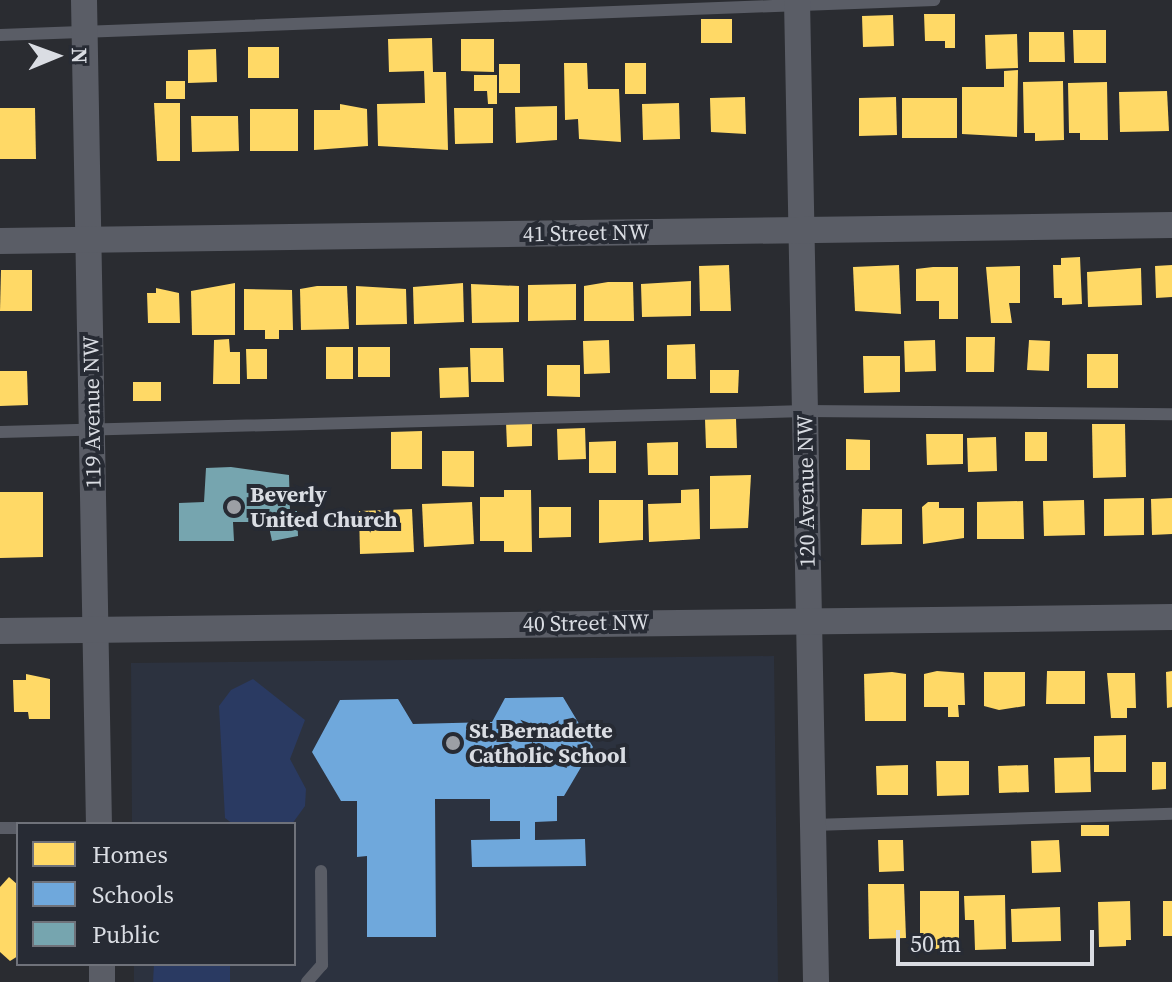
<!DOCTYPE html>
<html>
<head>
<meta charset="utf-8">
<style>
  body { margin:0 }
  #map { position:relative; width:1172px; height:982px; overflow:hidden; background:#2a2c31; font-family:"Source Serif 4",serif }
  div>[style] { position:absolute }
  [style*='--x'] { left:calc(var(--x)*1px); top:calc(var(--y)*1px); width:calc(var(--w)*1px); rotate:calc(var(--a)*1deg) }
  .built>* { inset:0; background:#2c323f }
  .green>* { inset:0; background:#2a3a62 }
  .homes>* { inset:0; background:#ffd966 }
  .schools>* { inset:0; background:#6fa8dc }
  .public>* { inset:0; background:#76a5af }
  .service>* { height:12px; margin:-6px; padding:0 6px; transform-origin:6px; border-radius:6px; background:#5a5d66 }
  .minor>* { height:26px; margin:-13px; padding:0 13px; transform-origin:13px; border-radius:13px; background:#5a5d66 }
  .dots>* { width:22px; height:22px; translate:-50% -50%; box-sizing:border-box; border:4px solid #272b34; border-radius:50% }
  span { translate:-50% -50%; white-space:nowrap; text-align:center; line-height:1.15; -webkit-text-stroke:8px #272b34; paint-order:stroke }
  .street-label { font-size:22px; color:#dadde3 }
  .poi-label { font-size:22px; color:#dadde3; font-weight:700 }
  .left { translate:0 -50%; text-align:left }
  .legend { position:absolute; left:16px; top:822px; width:280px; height:144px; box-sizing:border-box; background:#272b34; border:2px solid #6f727a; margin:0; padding:10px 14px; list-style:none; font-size:24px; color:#dadde3 }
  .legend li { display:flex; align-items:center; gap:16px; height:40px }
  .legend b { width:40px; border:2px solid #6f727a }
  .north { position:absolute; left:16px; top:16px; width:80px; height:80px; -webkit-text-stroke:6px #272b34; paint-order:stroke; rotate:89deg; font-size:22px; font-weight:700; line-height:32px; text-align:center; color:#dadde3 }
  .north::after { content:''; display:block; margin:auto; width:28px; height:36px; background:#dadde3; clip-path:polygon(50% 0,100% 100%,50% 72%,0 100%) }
  .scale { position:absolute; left:896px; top:930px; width:198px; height:36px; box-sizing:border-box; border:4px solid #dadde3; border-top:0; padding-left:10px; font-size:24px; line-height:28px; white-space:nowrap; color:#dadde3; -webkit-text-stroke:6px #272b34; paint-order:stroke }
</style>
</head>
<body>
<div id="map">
  <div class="built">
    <div style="clip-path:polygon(774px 656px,778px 982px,134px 982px,134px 964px,294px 964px,294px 824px,132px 824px,131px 663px)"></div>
  </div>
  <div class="green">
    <div style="clip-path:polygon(253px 679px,305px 720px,290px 759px,306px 789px,305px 806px,292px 824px,233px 824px,225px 818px,219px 706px,231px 690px)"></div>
    <div style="clip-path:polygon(154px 964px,230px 964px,230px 982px,153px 982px)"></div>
  </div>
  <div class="homes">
    <div style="clip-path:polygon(924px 14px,955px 14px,955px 48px,945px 48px,945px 41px,925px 41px)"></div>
    <div style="clip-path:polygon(893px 15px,894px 46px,863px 47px,862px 16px)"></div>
    <div style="clip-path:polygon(701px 19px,732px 19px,732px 43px,701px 43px)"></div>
    <div style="clip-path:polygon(1073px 30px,1106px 30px,1106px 63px,1074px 63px)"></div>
    <div style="clip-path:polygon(1029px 32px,1064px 32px,1065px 62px,1029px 62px)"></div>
    <div style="clip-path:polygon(1017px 34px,1018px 68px,986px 69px,985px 35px)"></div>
    <div style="clip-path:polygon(432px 38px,433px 72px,446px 72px,448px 150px,378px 146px,377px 104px,425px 103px,424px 71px,389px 72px,388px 39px)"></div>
    <div style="clip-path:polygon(461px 39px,494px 39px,494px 72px,461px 71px)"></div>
    <div style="clip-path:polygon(248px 47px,279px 47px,279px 78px,248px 78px)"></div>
    <div style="clip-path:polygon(216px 49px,217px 82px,188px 83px,188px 50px)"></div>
    <div style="clip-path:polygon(564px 63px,587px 63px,588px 89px,619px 89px,621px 142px,579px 139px,578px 119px,565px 120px)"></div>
    <div style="clip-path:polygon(625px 63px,646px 63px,646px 94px,625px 94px)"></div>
    <div style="clip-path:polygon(499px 64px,520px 64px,520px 93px,499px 93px)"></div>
    <div style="clip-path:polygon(1018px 70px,1017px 137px,962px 134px,962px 87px,1004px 87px,1004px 71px)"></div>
    <div style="clip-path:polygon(474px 75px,497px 75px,497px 104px,488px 104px,487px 91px,474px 91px)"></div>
    <div style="clip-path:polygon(166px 81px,185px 81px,185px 99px,166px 99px)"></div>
    <div style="clip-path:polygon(1063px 81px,1064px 140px,1035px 141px,1035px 133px,1024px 133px,1023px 82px)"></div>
    <div style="clip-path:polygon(1107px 82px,1108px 140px,1080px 140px,1080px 133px,1069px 133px,1068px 83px)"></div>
    <div style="clip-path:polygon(1167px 91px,1169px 131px,1120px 132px,1119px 92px)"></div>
    <div style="clip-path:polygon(745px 97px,746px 134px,711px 132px,710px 98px)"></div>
    <div style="clip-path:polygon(896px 97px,897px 135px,859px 136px,859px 98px)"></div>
    <div style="clip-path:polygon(902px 98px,957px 98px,957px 138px,902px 138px)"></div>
    <div style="clip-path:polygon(154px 103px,180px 103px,180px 161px,157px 161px)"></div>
    <div style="clip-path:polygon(679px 103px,680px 139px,643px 140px,642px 104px)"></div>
    <div style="clip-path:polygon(340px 104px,367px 109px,368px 146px,314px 150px,314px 110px,340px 110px)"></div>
    <div style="clip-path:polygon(557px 106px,557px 140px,516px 143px,515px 107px)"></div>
    <div style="clip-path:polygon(0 108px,35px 108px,36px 159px,0 159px)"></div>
    <div style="clip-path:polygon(454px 108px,493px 108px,493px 143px,455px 144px)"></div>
    <div style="clip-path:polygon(250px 109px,298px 109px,298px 151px,250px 151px)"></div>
    <div style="clip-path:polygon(191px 116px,238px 116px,239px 151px,192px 152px)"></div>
    <div style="clip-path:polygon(1080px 257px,1082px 304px,1062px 305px,1062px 298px,1054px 298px,1053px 265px,1061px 265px,1061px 258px)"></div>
    <div style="clip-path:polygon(729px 265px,731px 311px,700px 311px,699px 266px)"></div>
    <div style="clip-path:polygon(899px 265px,901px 314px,855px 311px,853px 267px)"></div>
    <div style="clip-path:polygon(1172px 265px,1172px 297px,1156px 298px,1155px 266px)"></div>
    <div style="clip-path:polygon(1020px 266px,1020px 303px,1009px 303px,1012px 323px,991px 323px,986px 267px)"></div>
    <div style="clip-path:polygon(933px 267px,958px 267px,958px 319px,939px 319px,939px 301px,916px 301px,916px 269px)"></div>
    <div style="clip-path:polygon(1141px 268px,1142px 305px,1088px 307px,1087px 272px)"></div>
    <div style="clip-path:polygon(1px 270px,32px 270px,32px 311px,0 311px)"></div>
    <div style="clip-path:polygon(691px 281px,691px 316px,642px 317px,641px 284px)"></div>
    <div style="clip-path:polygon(608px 282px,633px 282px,634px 321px,584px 321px,584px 286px)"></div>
    <div style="clip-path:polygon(235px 283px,235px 335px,192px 335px,191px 291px)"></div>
    <div style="clip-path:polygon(463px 283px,464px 322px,414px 324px,413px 287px)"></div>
    <div style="clip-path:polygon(471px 284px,519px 286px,519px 322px,472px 323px)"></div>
    <div style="clip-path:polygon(576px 284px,576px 320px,528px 321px,528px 285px)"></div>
    <div style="clip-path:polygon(317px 286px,347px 286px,349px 329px,301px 330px,300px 289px)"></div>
    <div style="clip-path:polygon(356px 286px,406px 289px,407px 324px,356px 325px)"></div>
    <div style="clip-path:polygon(156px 288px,179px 293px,180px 323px,148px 323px,147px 293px,156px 293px)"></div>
    <div style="clip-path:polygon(244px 289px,292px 290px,293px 330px,279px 330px,279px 339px,265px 339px,265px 330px,244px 330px)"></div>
    <div style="clip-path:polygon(966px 337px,995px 337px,994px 372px,966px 372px)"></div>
    <div style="clip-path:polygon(229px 339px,230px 352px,240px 352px,240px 384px,213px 384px,214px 340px)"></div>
    <div style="clip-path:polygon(609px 340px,610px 373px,584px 374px,583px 341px)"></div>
    <div style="clip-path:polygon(935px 340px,936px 371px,905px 372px,904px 341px)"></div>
    <div style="clip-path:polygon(1029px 340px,1050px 341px,1049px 371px,1027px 370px)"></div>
    <div style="clip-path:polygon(695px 344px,696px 379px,667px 379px,667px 345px)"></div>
    <div style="clip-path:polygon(326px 347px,353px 347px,353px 379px,326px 379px)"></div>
    <div style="clip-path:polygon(358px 347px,390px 347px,390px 377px,358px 377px)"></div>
    <div style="clip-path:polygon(470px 348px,503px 348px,504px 382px,471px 382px)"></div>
    <div style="clip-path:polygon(246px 349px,267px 349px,267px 379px,247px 379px)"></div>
    <div style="clip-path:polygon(1087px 354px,1118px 354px,1118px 388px,1087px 388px)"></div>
    <div style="clip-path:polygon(863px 356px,900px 356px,900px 392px,864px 393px)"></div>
    <div style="clip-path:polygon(547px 365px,580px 365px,580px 397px,547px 396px)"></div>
    <div style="clip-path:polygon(468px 367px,469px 397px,440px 398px,439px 368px)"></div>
    <div style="clip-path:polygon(710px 370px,739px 370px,738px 393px,710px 393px)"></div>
    <div style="clip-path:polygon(0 371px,27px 371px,28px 405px,0 406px)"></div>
    <div style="clip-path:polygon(133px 382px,161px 382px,161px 401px,133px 401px)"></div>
    <div style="clip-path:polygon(705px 419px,736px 419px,737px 448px,706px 448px)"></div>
    <div style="clip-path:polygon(506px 422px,532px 422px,532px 446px,507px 447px)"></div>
    <div style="clip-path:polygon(1092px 424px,1125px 424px,1126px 477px,1093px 478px)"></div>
    <div style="clip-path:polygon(585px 428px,586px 459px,558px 460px,557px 429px)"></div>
    <div style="clip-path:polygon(422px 431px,422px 469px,391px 469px,391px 432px)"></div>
    <div style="clip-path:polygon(1025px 432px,1047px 432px,1047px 461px,1025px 461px)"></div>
    <div style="clip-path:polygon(926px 434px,963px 434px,963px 464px,927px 465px)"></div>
    <div style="clip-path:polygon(996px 437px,997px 471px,968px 472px,967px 438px)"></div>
    <div style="clip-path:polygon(846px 439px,870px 440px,870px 470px,846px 470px)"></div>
    <div style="clip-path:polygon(616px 441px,616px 473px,589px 473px,589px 442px)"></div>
    <div style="clip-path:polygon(678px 442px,678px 475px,648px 475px,647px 443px)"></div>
    <div style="clip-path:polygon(442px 451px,474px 451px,474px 487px,442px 486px)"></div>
    <div style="clip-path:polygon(751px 475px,748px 528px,710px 529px,710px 476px)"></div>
    <div style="clip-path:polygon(699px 489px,700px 539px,649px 542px,648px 504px,681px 503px,681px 490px)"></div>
    <div style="clip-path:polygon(504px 490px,531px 490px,532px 552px,504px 552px,504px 541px,480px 541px,480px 497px,504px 497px)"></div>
    <div style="clip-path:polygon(0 492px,43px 492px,43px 557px,0 558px)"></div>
    <div style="clip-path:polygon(1144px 498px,1144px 535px,1104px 536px,1104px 499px)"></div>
    <div style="clip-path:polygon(1172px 498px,1172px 534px,1152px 535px,1151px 499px)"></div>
    <div style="clip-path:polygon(599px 500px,643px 500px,643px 540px,599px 543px)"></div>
    <div style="clip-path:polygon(1084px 500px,1085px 535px,1044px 536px,1043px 501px)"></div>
    <div style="clip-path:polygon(1023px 501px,1024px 539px,977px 539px,977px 502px)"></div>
    <div style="clip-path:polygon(472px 502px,474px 544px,424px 547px,422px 504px)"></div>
    <div style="clip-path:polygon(928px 502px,939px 502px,939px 508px,964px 508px,964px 538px,923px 544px,922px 507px)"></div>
    <div style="clip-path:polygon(539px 507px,571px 507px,571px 537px,539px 538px)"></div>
    <div style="clip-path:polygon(412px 509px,414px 552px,360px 554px,359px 511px)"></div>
    <div style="clip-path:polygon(862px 509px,902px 509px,902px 544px,861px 545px)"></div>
    <div style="clip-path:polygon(937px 671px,964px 673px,965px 705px,958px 705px,959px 717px,948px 717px,948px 707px,924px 707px,924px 674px)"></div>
    <div style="clip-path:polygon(1047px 671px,1085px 671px,1085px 704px,1046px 704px)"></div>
    <div style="clip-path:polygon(1172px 671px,1172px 707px,1167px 708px,1166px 672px)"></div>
    <div style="clip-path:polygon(892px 672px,906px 674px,906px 721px,865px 721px,864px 674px)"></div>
    <div style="clip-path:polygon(984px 672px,1025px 672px,1025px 706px,999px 710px,984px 706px)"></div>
    <div style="clip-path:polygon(1107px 673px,1135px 673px,1136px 708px,1127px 708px,1127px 718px,1111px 718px)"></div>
    <div style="clip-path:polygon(26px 674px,50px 679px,50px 719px,29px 719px,28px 712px,14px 712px,13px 680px,26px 680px)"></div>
    <div style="clip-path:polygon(1126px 735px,1126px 772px,1094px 772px,1094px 736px)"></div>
    <div style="clip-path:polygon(1090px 757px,1091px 792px,1055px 793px,1054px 758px)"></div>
    <div style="clip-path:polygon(936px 761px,969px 761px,969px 795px,937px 796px)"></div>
    <div style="clip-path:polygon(1152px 762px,1166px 762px,1166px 789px,1152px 790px)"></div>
    <div style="clip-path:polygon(908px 765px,908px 795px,877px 795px,876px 766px)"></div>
    <div style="clip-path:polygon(1028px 765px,1029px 792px,999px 793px,998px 766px)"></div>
    <div style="clip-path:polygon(1081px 825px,1109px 825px,1109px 836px,1081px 836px)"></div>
    <div style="clip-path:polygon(878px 840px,903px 840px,904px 871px,879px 872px)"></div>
    <div style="clip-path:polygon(1059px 840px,1061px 872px,1032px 873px,1031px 841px)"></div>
    <div style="clip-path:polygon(9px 877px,18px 885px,18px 956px,10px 961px,0 952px,0 887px)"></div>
    <div style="clip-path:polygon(868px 884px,904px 884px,906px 938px,869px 939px)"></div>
    <div style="clip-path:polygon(920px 891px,959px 891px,959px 949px,930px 949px,930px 942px,920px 942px)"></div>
    <div style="clip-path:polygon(1005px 895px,1006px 949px,975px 950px,974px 920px,965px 920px,964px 896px)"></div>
    <div style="clip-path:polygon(1130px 901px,1131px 940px,1126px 940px,1126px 946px,1099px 947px,1098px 902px)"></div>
    <div style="clip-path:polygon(1163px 901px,1172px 901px,1172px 936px,1163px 936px)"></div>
    <div style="clip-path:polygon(1060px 907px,1061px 941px,1012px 942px,1011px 909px)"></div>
  </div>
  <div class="schools">
    <div style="clip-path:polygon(563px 697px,593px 747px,564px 796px,557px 796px,557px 821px,535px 822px,535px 840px,585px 839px,586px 866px,472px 867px,471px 840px,520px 839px,520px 821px,490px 821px,490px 799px,435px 799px,436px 937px,367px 937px,367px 856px,357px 857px,357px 801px,341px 801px,312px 752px,340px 700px,398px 699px,413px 724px,492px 722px,505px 698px)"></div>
  </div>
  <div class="public">
    <div style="clip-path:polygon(231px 467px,289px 475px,290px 511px,297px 511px,298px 536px,272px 541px,268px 522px,233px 522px,234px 541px,179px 541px,179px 503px,204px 502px,206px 468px)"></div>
  </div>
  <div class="service">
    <div style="--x:0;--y:35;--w:935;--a:-2.15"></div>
    <div style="--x:0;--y:432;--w:805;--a:-1.49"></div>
    <div style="--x:805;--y:411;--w:367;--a:0.5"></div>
    <div style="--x:813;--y:825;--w:359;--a:-1.8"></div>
    <div style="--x:0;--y:828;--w:18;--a:0"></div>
    <div style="--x:307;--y:982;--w:23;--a:-49"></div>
    <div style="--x:322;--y:965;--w:94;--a:-90.6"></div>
  </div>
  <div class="minor">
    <div style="--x:84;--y:0;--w:824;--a:88.96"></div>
    <div style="--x:797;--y:0;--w:982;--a:88.89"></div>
    <div style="--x:0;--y:241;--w:1172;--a:-0.78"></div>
    <div style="--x:0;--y:631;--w:1172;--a:-0.68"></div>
    <div style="--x:102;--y:964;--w:18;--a:90"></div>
  </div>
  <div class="dots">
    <div style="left:234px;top:507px;background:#9c9fa5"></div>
    <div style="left:453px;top:743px;background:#9c9fa5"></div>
  </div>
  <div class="street-label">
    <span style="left:586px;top:233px;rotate:-1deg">41 Street NW</span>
    <span style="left:92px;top:412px;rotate:-91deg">119 Avenue NW</span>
    <span style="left:806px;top:491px;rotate:-91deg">120 Avenue NW</span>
    <span style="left:586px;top:623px;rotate:-1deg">40 Street NW</span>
  </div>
  <div class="poi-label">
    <span class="left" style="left:250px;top:507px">Beverly<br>United Church</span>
    <span class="left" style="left:469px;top:743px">St. Bernadette<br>Catholic School</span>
  </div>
  <ul class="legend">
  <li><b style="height:22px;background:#ffd966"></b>Homes</li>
  <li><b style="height:22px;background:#6fa8dc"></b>Schools</li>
  <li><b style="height:22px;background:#76a5af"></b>Public</li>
  </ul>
  <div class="north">N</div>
  <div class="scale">50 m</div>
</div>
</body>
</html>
